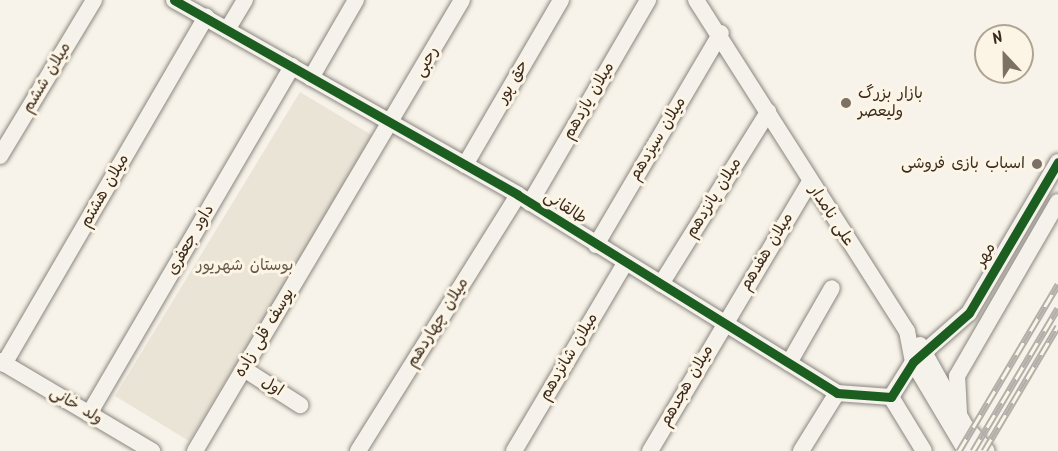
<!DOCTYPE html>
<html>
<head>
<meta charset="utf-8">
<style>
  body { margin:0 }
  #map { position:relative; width:1058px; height:451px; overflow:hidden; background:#f7f3ea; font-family:Kalam,"Playpen Sans Arabic",sans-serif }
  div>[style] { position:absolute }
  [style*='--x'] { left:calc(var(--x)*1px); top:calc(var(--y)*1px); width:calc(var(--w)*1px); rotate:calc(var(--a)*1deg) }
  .green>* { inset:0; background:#eae4d7 }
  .roads { filter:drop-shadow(0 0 2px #8b867f) drop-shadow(0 0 2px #8b867f) }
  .minor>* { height:16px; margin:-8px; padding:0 8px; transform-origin:8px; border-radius:8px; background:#f5f2ec }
  .rail>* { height:7px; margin-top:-3.5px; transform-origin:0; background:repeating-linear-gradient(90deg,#fcf5e5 0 14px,#b3afa9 0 28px); box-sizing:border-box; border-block:2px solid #b3afa9 }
  .cycleway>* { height:9px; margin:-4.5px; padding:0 4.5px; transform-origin:4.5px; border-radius:4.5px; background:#1b5e20 }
  .dots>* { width:16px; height:16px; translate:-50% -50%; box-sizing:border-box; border:3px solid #fcf5e5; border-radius:50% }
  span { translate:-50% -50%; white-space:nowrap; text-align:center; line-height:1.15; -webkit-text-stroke:6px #fcf5e5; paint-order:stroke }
  .street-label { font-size:16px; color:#3b2a1e }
  .poi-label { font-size:16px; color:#3b2a1e }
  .left { translate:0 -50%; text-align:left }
  .right { translate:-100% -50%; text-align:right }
  .park-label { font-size:16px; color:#645648 }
  .north { position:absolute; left:974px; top:24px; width:60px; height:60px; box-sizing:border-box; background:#fcf5e5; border:2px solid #afa495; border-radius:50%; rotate:338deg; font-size:16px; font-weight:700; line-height:24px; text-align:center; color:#3b2a1e }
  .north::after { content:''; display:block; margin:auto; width:21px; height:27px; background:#7d7065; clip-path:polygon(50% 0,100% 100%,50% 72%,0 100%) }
</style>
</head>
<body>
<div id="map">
  <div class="green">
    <div style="clip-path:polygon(300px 92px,375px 137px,189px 441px,115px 396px)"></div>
  </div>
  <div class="roads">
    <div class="minor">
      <div style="--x:174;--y:0;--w:395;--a:29.5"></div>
      <div style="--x:518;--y:195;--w:375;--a:31.8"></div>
      <div style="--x:837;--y:393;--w:54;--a:4.2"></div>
      <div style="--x:891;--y:397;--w:41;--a:-57.8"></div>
      <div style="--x:913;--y:362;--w:74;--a:-41.2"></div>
      <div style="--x:969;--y:313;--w:175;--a:-59.5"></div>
      <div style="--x:696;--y:0;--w:393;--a:57.5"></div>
      <div style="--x:907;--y:331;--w:32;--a:79"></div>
      <div style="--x:913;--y:362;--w:104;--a:59.2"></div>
      <div style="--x:227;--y:30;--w:35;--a:-59"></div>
      <div style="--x:311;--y:78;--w:90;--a:-60"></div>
      <div style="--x:0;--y:156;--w:182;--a:-58.9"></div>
      <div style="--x:465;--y:165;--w:191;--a:-59.8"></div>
      <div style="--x:530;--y:203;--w:235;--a:-59.8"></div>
      <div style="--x:596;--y:245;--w:246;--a:-59.5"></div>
      <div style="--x:661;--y:284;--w:203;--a:-58.1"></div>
      <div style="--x:920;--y:345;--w:93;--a:60.9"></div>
      <div style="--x:965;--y:426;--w:33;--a:49"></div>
      <div style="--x:0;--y:361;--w:177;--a:30.6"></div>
      <div style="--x:789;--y:363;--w:86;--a:-60.2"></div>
      <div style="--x:4;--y:364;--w:402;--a:-59.8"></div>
      <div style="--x:244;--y:369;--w:67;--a:32.7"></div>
      <div style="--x:891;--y:397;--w:63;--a:58.6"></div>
      <div style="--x:959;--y:413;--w:37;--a:-93"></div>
      <div style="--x:957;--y:376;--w:201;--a:-59.9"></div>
      <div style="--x:89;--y:414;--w:403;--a:-59.7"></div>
      <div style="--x:195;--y:451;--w:524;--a:-59.37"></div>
      <div style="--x:358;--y:451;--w:302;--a:-58"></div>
      <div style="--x:514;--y:451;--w:218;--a:-59.4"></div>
      <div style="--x:650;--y:451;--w:312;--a:-59.3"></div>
      <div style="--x:801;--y:451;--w:68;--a:-58.2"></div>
    </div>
  </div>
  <div class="rail">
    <div style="--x:959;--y:451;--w:194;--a:-59.3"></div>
    <div style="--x:973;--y:451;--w:166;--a:-59.3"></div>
    <div style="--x:984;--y:451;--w:145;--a:-59.4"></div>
  </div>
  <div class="cycleway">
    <div style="--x:174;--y:0;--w:395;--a:29.5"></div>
    <div style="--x:518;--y:195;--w:375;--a:31.8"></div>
    <div style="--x:837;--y:393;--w:54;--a:4.2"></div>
    <div style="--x:891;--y:397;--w:41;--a:-57.8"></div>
    <div style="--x:913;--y:362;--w:74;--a:-41.2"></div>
    <div style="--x:969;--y:313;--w:175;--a:-59.5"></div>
  </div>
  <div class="dots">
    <div style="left:846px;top:103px;background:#7d7065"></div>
    <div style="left:1037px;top:164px;background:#7d7065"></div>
  </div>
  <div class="street-label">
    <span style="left:427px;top:62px;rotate:-60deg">رحبی</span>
    <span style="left:47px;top:78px;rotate:-59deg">میلان ششم</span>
    <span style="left:513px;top:82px;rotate:-60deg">حق پور</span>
    <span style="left:589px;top:101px;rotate:-60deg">میلان یازدهم</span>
    <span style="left:658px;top:139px;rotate:-59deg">میلان سیزدهم</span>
    <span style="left:105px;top:191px;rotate:-60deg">میلان هشتم</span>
    <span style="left:714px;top:198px;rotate:-58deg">میلان پانزدهم</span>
    <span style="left:565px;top:208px;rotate:33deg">طالقانی</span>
    <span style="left:831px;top:216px;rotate:57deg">علی نامدار</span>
    <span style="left:191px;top:240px;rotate:-60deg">داود جعفری</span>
    <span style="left:767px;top:252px;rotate:-59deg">میلان هفدهم</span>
    <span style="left:986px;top:255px;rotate:-60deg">مهر</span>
    <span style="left:438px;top:323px;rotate:-58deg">میلان چهاردهم</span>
    <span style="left:265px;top:333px;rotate:-59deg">یوسف قلی زاده</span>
    <span style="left:569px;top:357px;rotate:-59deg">میلان شانزدهم</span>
    <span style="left:687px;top:386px;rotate:-60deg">میلان هجدهم</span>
    <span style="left:272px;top:387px;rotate:32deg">اول</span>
    <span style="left:76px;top:406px;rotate:30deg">ولد خانی</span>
  </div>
  <div class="poi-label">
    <span class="left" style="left:858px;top:103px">بازار بزرگ<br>ولیعصر</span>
    <span class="right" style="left:1025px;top:164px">اسباب بازی فروشی</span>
  </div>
  <div class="park-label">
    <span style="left:245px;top:266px">بوستان شهریور</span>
  </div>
  <div class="north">N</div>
</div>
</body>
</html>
